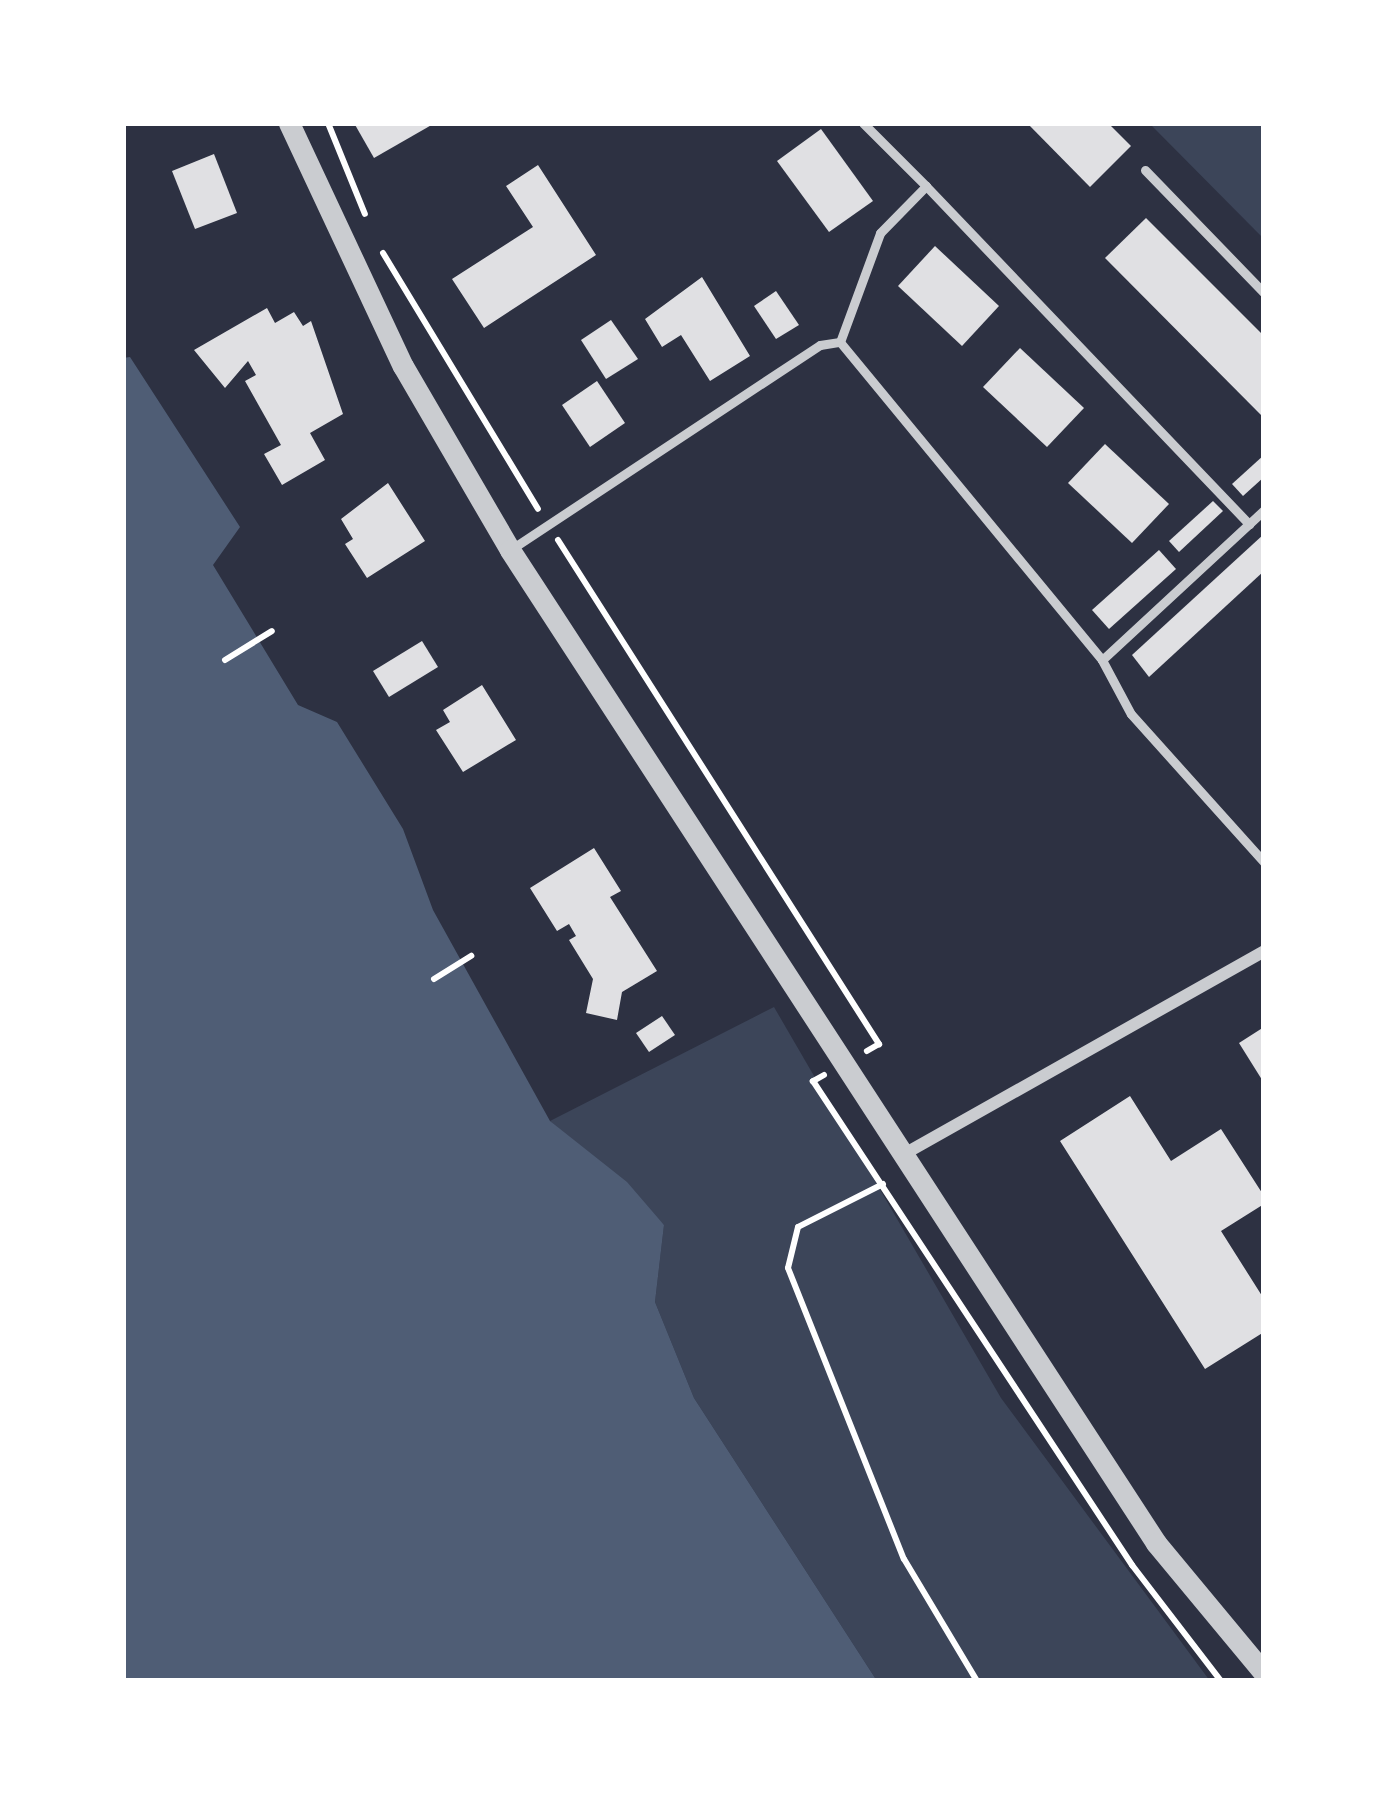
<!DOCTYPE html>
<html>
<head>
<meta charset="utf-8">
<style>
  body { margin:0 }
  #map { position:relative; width:1387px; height:1804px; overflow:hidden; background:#2d3142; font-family:Literata,serif }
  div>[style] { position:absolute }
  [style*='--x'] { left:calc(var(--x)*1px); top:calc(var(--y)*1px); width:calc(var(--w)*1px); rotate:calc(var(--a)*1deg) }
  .green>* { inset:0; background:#3c4559 }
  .water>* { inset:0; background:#4f5d75 }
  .building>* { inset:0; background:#e0e0e3 }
  .path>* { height:6px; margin:-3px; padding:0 3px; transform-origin:3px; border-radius:3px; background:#fff }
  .service>* { height:9px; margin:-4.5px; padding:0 4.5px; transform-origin:4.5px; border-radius:4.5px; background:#caccd0 }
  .minor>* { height:12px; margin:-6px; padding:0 6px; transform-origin:6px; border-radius:6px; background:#caccd0 }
  .tertiary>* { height:21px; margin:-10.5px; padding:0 10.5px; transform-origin:10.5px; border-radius:10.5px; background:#caccd0 }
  span { translate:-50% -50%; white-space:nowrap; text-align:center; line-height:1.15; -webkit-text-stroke:10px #fff; paint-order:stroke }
  .frame { position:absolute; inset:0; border:126px solid #fff; pointer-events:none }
</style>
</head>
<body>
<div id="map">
  <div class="green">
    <div style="clip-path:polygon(1149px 123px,1264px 123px,1264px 239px)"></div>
    <div style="clip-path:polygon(774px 1007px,1001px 1398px,1210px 1681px,877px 1681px,694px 1398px,655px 1302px,664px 1225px,550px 1121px)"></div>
  </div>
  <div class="water">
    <div style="clip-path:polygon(130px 357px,240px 527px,213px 565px,298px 705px,337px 722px,403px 829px,433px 910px,550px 1121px,627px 1182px,664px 1225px,655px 1302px,694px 1398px,877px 1681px,123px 1681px,123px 358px)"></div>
  </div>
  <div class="building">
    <div style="clip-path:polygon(354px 123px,435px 123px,374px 158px)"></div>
    <div style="clip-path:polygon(1027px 123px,1108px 123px,1131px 146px,1090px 187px)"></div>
    <div style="clip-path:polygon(821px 129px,873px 201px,829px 232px,777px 161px)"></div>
    <div style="clip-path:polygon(214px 154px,237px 213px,195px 229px,172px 171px)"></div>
    <div style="clip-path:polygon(538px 165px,596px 255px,484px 328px,452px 279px,533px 227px,506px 186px)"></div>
    <div style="clip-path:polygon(1146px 218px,1264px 336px,1261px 415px,1105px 258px)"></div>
    <div style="clip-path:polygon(935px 246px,999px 306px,962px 346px,898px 286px)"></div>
    <div style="clip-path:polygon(702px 277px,750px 356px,710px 381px,681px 335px,662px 347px,645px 319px)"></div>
    <div style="clip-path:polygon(776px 291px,799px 325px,776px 339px,754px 306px)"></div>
    <div style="clip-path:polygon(267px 308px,275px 323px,294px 312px,303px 326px,311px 321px,343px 414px,310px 433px,325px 460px,282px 485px,264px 454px,281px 445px,245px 381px,256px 375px,248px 361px,225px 388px,194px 350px)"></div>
    <div style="clip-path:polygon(611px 320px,638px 359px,606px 379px,581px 340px)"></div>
    <div style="clip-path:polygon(1020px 348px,1084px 408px,1047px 447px,983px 387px)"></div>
    <div style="clip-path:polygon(597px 381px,625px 423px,590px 447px,562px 405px)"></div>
    <div style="clip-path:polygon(1105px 444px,1169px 504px,1132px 543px,1068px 483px)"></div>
    <div style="clip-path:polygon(1264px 455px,1264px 477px,1243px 496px,1232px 484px)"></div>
    <div style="clip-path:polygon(388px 483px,425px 541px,367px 578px,345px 544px,353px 539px,341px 519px)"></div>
    <div style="clip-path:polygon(1213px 501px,1223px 511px,1179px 552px,1169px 541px)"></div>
    <div style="clip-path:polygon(1264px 534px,1264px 571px,1149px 677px,1132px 655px)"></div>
    <div style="clip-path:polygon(1159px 550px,1176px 569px,1109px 629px,1092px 610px)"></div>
    <div style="clip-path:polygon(422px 641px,438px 667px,389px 697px,373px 671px)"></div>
    <div style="clip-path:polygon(482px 685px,516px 740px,463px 772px,436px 730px,450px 722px,443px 710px)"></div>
    <div style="clip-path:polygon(594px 848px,621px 891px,610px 897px,657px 971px,622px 992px,617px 1020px,586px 1013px,593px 979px,569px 940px,576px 936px,569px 924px,557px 931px,530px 888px)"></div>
    <div style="clip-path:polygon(662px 1016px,675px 1035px,649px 1052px,636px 1033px)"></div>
    <div style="clip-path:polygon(1264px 1027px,1264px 1083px,1239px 1043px)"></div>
    <div style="clip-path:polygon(1130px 1096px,1171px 1161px,1221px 1129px,1264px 1196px,1264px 1204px,1221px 1231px,1264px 1299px,1264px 1332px,1205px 1369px,1060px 1141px)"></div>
  </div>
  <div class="path">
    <div style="--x:328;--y:123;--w:98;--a:67.9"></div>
    <div style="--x:383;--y:253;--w:299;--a:58.8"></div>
    <div style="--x:558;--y:540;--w:598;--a:57.51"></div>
    <div style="--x:879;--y:1044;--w:14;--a:150"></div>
    <div style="--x:225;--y:660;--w:55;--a:-31.7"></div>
    <div style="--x:434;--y:979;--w:44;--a:-31.9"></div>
    <div style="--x:824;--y:1075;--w:13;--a:151"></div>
    <div style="--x:813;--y:1081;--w:580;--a:56.61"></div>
    <div style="--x:1132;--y:1565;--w:146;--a:52.5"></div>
    <div style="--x:883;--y:1184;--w:95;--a:153.2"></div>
    <div style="--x:798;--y:1227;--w:42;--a:103.7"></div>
    <div style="--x:788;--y:1268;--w:313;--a:68.3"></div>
    <div style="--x:904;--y:1559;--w:142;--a:59.1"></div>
  </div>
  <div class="service">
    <div style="--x:863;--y:123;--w:89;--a:45"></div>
    <div style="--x:1145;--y:170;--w:171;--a:45.9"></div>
    <div style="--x:840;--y:342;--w:116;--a:-69.8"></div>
    <div style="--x:880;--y:233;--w:66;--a:-45.6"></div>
    <div style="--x:926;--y:186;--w:468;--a:46.3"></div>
    <div style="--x:513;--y:548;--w:368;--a:-33.5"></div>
    <div style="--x:820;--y:345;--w:20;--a:-9"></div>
    <div style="--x:840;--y:342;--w:412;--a:50.5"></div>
    <div style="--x:1102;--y:660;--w:61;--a:61.8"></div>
    <div style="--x:1131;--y:714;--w:199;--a:48.1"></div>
    <div style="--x:1102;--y:660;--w:221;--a:-42.8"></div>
  </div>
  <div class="minor">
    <div style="--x:906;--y:1153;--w:411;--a:-29.4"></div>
  </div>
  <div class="tertiary">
    <div style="--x:289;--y:123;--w:268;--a:64.9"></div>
    <div style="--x:403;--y:366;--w:213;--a:59.8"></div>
    <div style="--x:510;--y:550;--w:1185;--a:56.95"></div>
    <div style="--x:1156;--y:1543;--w:169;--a:50.3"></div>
  </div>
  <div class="frame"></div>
</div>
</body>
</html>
